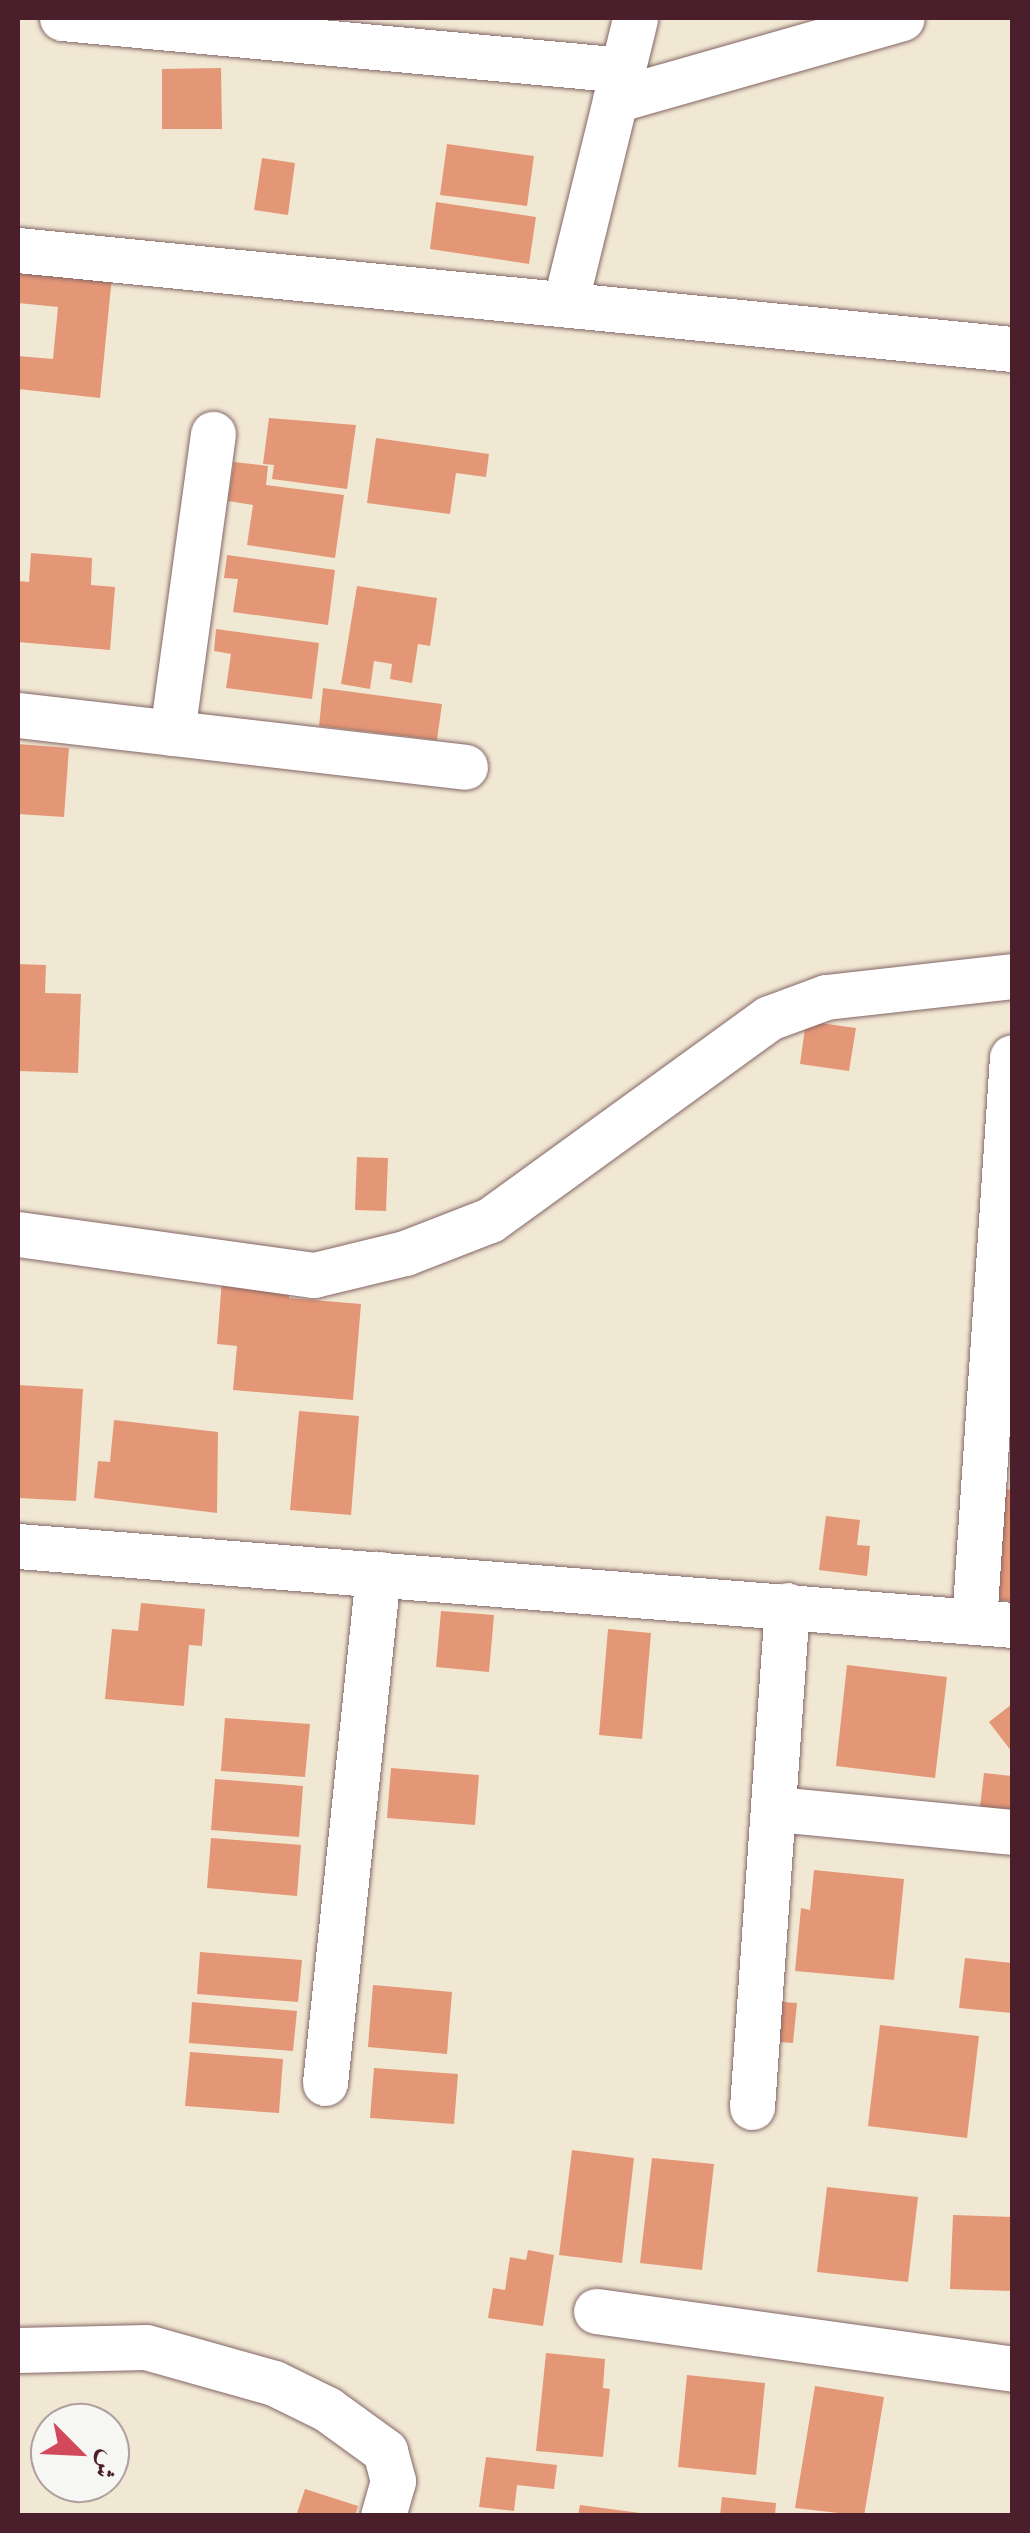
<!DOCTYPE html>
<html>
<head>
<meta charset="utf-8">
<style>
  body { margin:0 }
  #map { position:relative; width:1030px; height:2533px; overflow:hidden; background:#f1e8d3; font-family:"Libre Bodoni",Amiri,serif }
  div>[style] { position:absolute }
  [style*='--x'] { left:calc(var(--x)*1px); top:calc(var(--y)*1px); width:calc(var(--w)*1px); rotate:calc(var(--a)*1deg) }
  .building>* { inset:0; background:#e49777 }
  .roads { filter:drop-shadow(0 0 2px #846566) drop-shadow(0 0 2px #846566) }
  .minor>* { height:45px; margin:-22.5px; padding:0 22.5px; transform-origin:22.5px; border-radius:22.5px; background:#fff }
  span { translate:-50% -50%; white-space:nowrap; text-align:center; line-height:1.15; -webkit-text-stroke:9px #f6f6f2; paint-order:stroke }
  .frame { position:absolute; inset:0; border:20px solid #4a1f2b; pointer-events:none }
  .north { position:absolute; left:30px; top:2403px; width:100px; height:100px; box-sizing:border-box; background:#f6f6f2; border:2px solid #b1a0a2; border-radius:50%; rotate:114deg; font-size:28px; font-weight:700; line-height:40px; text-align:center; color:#4a1f2b }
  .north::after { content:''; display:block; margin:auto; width:35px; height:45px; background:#d1495b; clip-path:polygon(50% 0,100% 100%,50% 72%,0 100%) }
</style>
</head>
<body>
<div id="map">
  <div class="building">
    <div style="clip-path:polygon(221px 68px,222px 129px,162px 129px,162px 69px)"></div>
    <div style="clip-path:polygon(447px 144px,534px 156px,527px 206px,440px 195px)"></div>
    <div style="clip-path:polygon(262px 158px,295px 163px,288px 215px,254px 210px)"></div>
    <div style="clip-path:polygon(436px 202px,536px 217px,529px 264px,430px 249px)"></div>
    <div style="clip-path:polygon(18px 266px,112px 276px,100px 398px,18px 389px,18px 356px,53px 359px,58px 307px,18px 303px)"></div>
    <div style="clip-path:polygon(269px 418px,356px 425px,347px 489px,272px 479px,274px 465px,263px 464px)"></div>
    <div style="clip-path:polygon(376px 438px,489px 454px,486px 477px,456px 473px,450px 514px,367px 503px)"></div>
    <div style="clip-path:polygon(234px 462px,268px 466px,266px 485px,344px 495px,335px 558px,247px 545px,253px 505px,228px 501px)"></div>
    <div style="clip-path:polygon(31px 553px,92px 558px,91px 585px,115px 587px,110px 650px,18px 642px,18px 581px,29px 582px)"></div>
    <div style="clip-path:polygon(227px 555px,335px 570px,328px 625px,233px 612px,238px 579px,224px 578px)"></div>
    <div style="clip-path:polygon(357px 586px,437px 598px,430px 646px,418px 644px,412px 683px,390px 679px,392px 664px,374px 661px,370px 689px,341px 684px)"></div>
    <div style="clip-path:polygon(216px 629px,319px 643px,312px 699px,226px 688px,231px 654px,214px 651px)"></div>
    <div style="clip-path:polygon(323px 688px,442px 704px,437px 740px,319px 726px)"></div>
    <div style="clip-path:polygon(18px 744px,69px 748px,64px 817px,18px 814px)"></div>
    <div style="clip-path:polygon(18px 964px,46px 965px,45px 993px,81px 994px,78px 1073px,18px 1071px)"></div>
    <div style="clip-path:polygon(806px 1021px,856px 1028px,849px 1071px,800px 1064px)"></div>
    <div style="clip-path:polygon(357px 1157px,388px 1158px,386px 1211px,355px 1210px)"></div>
    <div style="clip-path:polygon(222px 1279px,290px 1284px,289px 1298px,361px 1304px,353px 1400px,233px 1390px,237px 1346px,217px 1344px)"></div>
    <div style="clip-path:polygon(18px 1385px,83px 1389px,76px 1501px,18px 1498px)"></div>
    <div style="clip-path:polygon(299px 1411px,359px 1416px,351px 1515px,290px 1510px)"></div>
    <div style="clip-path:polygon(114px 1420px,218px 1432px,217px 1513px,94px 1498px,98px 1461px,110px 1462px)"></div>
    <div style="clip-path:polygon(1003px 1489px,1012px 1490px,1012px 1601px,993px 1600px)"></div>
    <div style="clip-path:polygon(826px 1516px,860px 1520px,857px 1545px,870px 1546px,867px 1576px,819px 1570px)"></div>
    <div style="clip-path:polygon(141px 1603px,205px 1609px,202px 1646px,189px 1645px,184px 1706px,105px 1699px,112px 1629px,138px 1631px)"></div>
    <div style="clip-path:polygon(441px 1611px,494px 1615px,489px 1672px,436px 1667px)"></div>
    <div style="clip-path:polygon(608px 1629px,651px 1633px,642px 1739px,599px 1735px)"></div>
    <div style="clip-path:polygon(847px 1665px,947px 1677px,935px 1778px,836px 1766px)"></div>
    <div style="clip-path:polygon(1012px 1704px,1012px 1752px,989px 1722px)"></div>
    <div style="clip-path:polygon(225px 1718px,310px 1724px,305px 1777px,221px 1771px)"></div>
    <div style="clip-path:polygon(391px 1768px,479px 1775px,475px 1825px,387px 1818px)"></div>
    <div style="clip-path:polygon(984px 1773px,1012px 1776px,1012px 1811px,980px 1807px)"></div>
    <div style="clip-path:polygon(215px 1779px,303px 1786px,299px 1837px,211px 1830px)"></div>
    <div style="clip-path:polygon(211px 1838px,301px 1845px,297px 1896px,207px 1888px)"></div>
    <div style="clip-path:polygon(814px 1870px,904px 1879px,894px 1980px,795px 1971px,801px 1908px,810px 1910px)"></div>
    <div style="clip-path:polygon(200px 1952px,302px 1960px,298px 2002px,197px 1994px)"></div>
    <div style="clip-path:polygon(965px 1958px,1012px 1963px,1012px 2013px,959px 2008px)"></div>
    <div style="clip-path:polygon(373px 1985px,452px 1992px,447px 2054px,368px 2047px)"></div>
    <div style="clip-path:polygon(769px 2001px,797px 2003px,793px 2043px,766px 2041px)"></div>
    <div style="clip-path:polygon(192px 2002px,297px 2011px,293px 2051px,189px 2043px)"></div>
    <div style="clip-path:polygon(880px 2025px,979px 2036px,967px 2138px,868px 2126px)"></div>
    <div style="clip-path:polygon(190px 2052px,283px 2059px,279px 2113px,185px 2106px)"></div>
    <div style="clip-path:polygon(374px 2068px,458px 2074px,454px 2124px,370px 2118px)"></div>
    <div style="clip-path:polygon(572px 2150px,634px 2158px,622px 2263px,559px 2255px)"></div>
    <div style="clip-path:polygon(652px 2158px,714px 2164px,702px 2270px,640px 2263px)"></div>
    <div style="clip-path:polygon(827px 2187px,918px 2197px,908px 2282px,817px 2272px)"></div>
    <div style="clip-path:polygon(953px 2215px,1012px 2217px,1012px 2291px,950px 2289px)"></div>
    <div style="clip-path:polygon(528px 2250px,554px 2255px,543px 2326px,488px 2318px,493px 2288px,505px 2290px,510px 2257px,526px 2260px)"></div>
    <div style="clip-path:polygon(546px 2353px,605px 2359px,603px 2388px,610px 2389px,603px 2457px,536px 2451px)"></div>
    <div style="clip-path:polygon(687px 2375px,765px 2383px,756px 2475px,678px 2467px)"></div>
    <div style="clip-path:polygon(815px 2386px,884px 2397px,864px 2516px,795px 2508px)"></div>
    <div style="clip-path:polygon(486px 2457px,557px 2465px,554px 2489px,517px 2485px,514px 2511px,479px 2507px)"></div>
    <div style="clip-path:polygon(305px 2489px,358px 2506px,355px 2516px,296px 2516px)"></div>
    <div style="clip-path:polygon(722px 2497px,776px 2503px,775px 2516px,720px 2516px)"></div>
    <div style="clip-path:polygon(580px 2505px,640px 2513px,640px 2516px,578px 2516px)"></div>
  </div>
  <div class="roads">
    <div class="minor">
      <div style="--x:62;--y:18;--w:564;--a:5.29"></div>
      <div style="--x:615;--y:100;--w:298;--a:-15.9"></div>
      <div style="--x:18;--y:250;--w:999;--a:5.69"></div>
      <div style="--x:565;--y:304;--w:294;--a:-76.2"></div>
      <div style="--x:18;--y:715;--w:450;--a:6.6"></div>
      <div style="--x:172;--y:733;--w:302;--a:-82.2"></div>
      <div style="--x:18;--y:1234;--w:299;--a:7.9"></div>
      <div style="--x:314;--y:1275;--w:94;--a:-13.6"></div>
      <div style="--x:405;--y:1253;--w:91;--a:-21.2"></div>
      <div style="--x:490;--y:1220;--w:344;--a:-35.9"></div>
      <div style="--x:769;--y:1018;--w:61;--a:-20.2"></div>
      <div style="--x:826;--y:997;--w:187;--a:-6.4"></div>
      <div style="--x:18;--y:1546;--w:997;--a:4.54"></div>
      <div style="--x:974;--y:1622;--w:566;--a:-86.15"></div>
      <div style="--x:777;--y:1809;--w:236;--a:5.6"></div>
      <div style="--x:325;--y:2083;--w:512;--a:-84.06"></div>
      <div style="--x:752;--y:2107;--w:503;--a:-86.01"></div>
      <div style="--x:596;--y:2311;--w:420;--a:7.9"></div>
      <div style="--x:18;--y:2350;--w:128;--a:-1.3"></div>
      <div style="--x:146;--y:2347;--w:133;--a:15.7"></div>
      <div style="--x:274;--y:2383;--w:59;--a:26.1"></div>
      <div style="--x:327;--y:2409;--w:72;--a:35.9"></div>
      <div style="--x:385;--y:2451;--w:31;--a:75"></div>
      <div style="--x:393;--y:2481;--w:36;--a:106"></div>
    </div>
  </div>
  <div class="frame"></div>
  <div class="north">ش</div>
</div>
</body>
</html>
